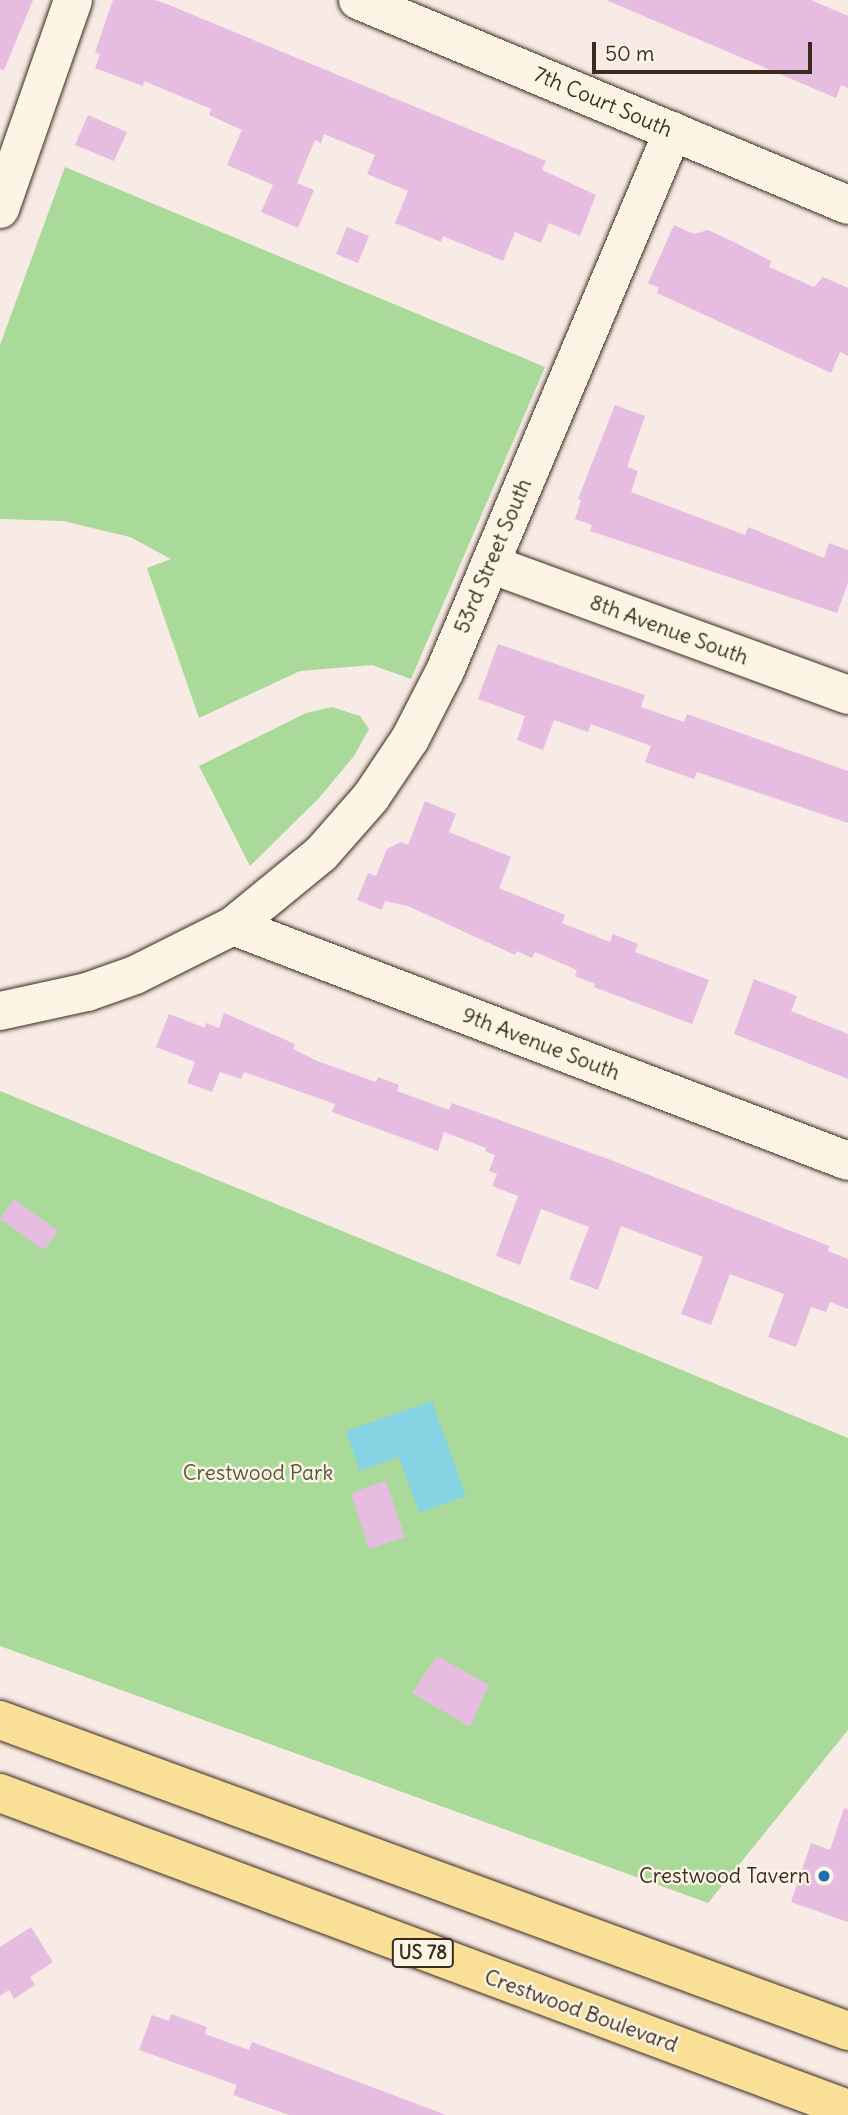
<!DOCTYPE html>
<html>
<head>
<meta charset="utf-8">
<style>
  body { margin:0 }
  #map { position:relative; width:848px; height:2115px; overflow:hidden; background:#f8eae4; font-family:Delius,sans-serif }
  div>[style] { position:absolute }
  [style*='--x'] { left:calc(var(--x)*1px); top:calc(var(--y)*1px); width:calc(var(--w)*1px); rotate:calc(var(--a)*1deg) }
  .green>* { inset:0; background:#aada9a }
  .water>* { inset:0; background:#85d3e3 }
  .building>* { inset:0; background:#e7bce1 }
  .roads { filter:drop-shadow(0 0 2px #3b2a1e) drop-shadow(0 0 2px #3b2a1e) }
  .minor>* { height:38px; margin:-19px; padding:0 19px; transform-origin:19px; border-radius:19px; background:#fcf5e5 }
  .major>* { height:38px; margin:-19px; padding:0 19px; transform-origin:19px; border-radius:19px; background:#fadf96 }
  .dots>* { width:19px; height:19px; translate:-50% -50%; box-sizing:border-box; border:4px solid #fcf5e5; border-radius:50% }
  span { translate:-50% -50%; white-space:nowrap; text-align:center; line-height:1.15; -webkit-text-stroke:5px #fcf5e5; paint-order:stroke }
  .shield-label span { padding:2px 5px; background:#fcf5e5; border:2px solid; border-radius:5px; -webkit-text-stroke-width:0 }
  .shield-label { font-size:19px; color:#3b2a1e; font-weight:700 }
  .street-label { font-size:21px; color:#3b2a1e }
  .park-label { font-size:21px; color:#57563d }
  .poi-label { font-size:21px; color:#3b2a1e }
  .right { translate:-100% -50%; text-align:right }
  .scale { position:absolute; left:592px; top:42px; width:220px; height:32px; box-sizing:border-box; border:4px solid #3b2a1e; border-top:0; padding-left:9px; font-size:21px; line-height:24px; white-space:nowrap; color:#3b2a1e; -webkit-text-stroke:5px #fcf5e5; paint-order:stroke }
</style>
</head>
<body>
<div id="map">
  <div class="green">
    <div style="clip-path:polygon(65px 167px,545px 367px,411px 679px,372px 665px,300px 671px,199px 718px,147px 568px,171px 559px,130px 537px,63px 521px,0 519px,0 345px)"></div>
    <div style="clip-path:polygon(332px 707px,360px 716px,369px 729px,354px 756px,319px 798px,250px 866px,199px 766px,306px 713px)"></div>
    <div style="clip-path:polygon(0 1091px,848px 1438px,848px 1730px,708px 1903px,0 1646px)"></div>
  </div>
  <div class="water">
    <div style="clip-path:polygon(432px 1401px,466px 1496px,419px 1513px,399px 1457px,360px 1471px,346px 1431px)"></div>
  </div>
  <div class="building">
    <div style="clip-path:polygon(0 0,33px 0,4px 70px,0 69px)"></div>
    <div style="clip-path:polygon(113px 0,155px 0,169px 5px,546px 161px,542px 170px,596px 195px,580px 236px,549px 223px,541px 243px,515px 232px,503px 261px,443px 236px,441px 242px,395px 223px,408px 191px,367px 174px,375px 155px,324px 134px,321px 143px,315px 140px,297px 183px,314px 190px,298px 228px,261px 212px,273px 185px,227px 165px,242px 130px,209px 115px,211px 109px,144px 81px,143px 86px,95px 68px,100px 54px,95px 52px)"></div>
    <div style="clip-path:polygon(606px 0,811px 0,848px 16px,848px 88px,841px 85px,836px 98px)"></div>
    <div style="clip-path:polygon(88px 115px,127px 132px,114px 161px,75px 145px)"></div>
    <div style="clip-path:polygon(674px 225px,694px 234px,708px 230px,734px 242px,771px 261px,769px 267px,814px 287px,823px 277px,848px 288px,848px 356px,840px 352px,831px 373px,657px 293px,659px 288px,648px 283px)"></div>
    <div style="clip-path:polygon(347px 227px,369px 236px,358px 263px,336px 254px)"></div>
    <div style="clip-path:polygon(615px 405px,645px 416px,627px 467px,638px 471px,631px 492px,745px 535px,748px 527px,824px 558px,829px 543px,848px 550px,848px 583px,837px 613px,590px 531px,592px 525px,575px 519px,581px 500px,578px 499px)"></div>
    <div style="clip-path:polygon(498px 644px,645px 695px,641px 707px,684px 722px,687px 714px,848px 771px,848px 823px,697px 772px,694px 779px,645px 762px,651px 746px,591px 724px,588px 732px,554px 720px,543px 750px,517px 740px,525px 716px,478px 699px)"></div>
    <div style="clip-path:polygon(425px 801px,456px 814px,449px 832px,511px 857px,499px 888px,565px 915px,562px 923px,610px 942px,613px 934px,638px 944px,635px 952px,709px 980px,692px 1024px,594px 987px,595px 984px,575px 976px,577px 970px,535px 952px,532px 958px,517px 951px,515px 955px,408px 906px,385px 901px,382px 910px,357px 900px,368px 873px,376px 876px,387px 849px,401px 842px,408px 845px)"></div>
    <div style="clip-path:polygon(754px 979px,797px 996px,791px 1011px,848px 1034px,848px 1079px,734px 1034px)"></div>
    <div style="clip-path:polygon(224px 1013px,295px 1044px,293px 1049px,317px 1061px,376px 1082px,378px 1077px,399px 1085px,397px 1091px,449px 1110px,452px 1103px,611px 1160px,829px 1246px,828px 1251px,848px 1259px,848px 1309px,830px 1302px,826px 1312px,811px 1307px,796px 1347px,768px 1337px,784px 1294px,730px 1274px,711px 1325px,681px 1314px,703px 1257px,621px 1226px,598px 1290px,569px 1279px,589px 1227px,541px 1209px,520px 1265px,496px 1256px,518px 1196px,492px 1186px,497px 1174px,489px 1171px,495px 1155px,485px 1151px,486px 1148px,444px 1132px,438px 1151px,332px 1112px,335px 1104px,244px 1072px,241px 1079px,220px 1072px,212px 1092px,187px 1083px,195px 1062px,156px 1047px,169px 1014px,205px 1028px,206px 1023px,219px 1028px)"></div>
    <div style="clip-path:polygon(14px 1199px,58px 1231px,44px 1250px,0 1219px)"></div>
    <div style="clip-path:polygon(386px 1481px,405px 1537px,369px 1549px,351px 1493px)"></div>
    <div style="clip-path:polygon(437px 1656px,489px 1685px,470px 1727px,412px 1693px)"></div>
    <div style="clip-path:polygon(844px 1808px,848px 1809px,848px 1922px,791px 1902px,811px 1843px,830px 1850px)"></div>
    <div style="clip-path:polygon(31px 1927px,53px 1962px,30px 1977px,35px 1985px,14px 1999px,9px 1990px,0 1996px,0 1947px)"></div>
    <div style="clip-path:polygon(171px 2014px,207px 2027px,205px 2034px,249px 2050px,252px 2042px,446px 2115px,289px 2115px,233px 2095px,237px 2085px,139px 2050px,152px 2015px,169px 2021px)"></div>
  </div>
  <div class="roads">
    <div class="minor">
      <div style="--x:358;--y:0;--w:531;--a:22.7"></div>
      <div style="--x:0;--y:209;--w:221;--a:-70.7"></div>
      <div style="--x:490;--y:564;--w:381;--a:20.1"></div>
      <div style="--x:233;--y:926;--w:658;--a:20.91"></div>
      <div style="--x:0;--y:1011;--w:89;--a:-12.3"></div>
      <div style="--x:87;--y:992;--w:51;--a:-19.5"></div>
      <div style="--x:135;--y:975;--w:110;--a:-26.6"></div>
      <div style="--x:233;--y:926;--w:114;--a:-39.3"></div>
      <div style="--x:321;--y:854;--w:76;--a:-48.7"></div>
      <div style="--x:371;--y:797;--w:70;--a:-56.1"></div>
      <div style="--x:410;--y:739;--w:76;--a:-62.8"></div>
      <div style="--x:445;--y:671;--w:586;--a:-67.11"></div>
    </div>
    <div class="major">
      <div style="--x:0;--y:1720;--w:903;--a:20.14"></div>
      <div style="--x:0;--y:1793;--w:905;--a:20.44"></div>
    </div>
  </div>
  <div class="dots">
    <div style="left:824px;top:1876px;background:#1f6fb2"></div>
  </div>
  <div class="shield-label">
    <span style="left:423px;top:1953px">US 78</span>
  </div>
  <div class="street-label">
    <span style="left:603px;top:102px;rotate:23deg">7th Court South</span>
    <span style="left:493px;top:556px;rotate:-67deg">53rd Street South</span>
    <span style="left:669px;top:630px;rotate:20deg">8th Avenue South</span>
    <span style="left:541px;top:1044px;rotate:21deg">9th Avenue South</span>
    <span style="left:581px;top:2011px;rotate:20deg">Crestwood Boulevard</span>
  </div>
  <div class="park-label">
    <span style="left:258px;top:1473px">Crestwood Park</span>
  </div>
  <div class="poi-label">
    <span class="right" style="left:810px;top:1876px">Crestwood Tavern</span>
  </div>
  <div class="scale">50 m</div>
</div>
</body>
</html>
